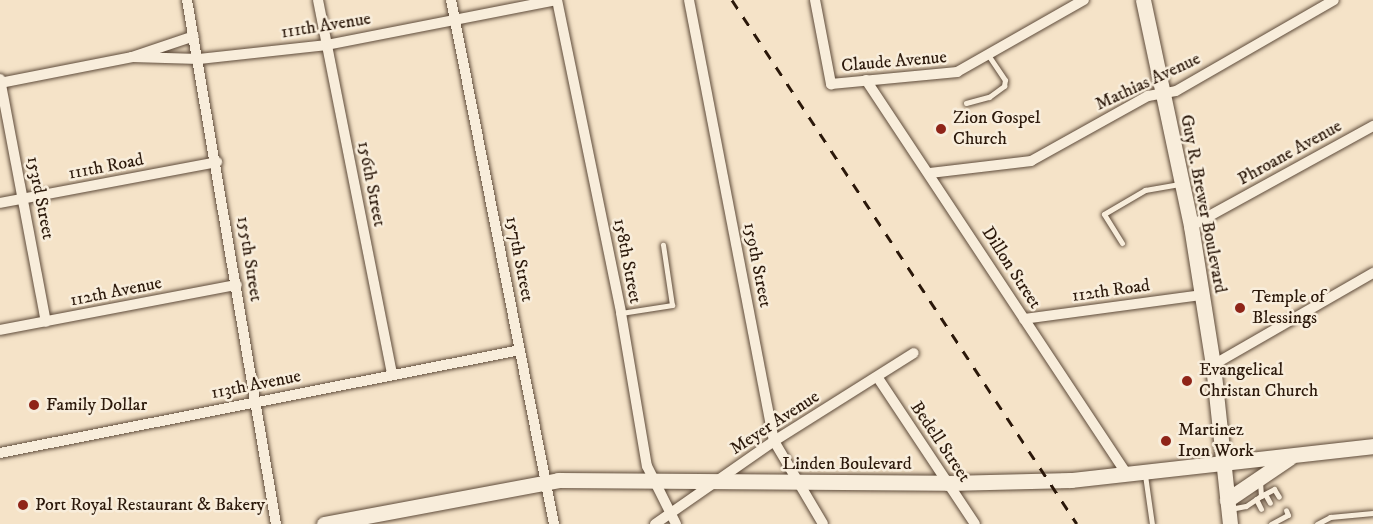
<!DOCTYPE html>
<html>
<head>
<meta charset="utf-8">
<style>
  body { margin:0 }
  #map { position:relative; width:1373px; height:524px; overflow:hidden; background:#f5e3c8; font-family:"IM FELL DW Pica",serif }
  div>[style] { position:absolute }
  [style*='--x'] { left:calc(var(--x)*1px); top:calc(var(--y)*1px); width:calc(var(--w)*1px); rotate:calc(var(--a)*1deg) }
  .roads { filter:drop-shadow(0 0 2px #5e4b3a) drop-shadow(0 0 2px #5e4b3a) }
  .service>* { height:5px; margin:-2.5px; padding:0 2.5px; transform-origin:2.5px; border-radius:2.5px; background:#f8eddb }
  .minor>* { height:10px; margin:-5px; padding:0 5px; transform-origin:5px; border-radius:5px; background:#f8eddb }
  .secondary>* { height:15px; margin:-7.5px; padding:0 7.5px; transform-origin:7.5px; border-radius:7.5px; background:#f8eddb }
  .rail>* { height:3px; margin-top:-1.5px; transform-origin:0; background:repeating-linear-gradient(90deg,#2b180a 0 10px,transparent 0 20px) }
  .dots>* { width:16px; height:16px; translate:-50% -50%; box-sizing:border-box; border:3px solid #f8eddb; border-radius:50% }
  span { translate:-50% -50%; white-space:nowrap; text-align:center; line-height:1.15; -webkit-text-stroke:5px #f8eddb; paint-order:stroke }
  .street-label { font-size:18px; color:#2b180a }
  .poi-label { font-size:18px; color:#2b180a }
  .left { translate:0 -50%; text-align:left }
</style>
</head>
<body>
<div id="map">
  <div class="roads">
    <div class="service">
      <div style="--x:966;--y:103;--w:24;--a:-15"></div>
      <div style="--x:989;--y:97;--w:19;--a:-36"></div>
      <div style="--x:1004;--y:86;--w:6;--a:-81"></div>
      <div style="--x:1005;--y:80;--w:30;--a:-124"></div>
      <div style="--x:1122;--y:243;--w:34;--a:-122"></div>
      <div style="--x:1104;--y:214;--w:48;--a:-30.3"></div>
      <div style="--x:1145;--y:190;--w:35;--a:-10"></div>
      <div style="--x:621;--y:313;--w:52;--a:-8.9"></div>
      <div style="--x:672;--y:305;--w:61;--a:-98.5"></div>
      <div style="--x:1145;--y:475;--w:49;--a:81.9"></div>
      <div style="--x:1265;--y:494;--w:10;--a:61"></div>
      <div style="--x:1261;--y:496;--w:15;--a:-28"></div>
      <div style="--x:1274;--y:489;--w:9;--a:58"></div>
      <div style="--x:1256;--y:499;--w:11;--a:63"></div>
      <div style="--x:1230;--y:509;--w:16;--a:-11"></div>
      <div style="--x:1246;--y:506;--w:18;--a:-34"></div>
      <div style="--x:1261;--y:496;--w:16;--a:-94"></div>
      <div style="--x:1271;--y:524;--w:19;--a:-28"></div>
      <div style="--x:1288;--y:515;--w:5;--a:-112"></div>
      <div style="--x:1317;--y:524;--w:15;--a:-28"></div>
      <div style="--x:1330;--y:517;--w:43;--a:-5.3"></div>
    </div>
    <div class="minor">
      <div style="--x:187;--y:0;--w:532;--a:80.36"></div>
      <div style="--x:318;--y:0;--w:382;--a:78.8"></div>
      <div style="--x:451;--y:0;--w:534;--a:78.88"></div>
      <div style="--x:557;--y:0;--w:319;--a:78.4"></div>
      <div style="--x:621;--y:313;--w:155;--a:80.4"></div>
      <div style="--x:647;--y:466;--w:65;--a:63.4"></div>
      <div style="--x:689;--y:0;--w:449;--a:79.1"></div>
      <div style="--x:774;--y:441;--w:96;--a:59.4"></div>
      <div style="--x:815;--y:0;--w:86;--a:79.2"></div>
      <div style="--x:831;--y:84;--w:127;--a:-5.4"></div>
      <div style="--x:957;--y:72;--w:146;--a:-29.6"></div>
      <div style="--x:132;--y:57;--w:67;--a:1.7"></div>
      <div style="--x:199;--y:59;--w:129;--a:-6.2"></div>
      <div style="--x:327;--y:45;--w:234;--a:-11.1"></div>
      <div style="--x:0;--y:79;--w:247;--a:79.3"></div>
      <div style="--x:866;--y:80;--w:473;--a:56.5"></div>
      <div style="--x:0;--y:83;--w:135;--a:-11.1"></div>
      <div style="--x:132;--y:57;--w:65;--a:-18.7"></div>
      <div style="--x:930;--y:173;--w:102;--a:-6.8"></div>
      <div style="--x:1031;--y:161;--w:134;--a:-29.1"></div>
      <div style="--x:1148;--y:96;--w:28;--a:-10"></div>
      <div style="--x:1176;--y:91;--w:182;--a:-29.9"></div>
      <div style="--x:0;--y:203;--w:221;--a:-10.7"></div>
      <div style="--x:1191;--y:226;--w:208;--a:-28.8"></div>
      <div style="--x:1024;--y:319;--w:179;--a:-7.7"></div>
      <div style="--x:0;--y:330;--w:241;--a:-10.8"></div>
      <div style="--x:1213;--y:365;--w:185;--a:-29.9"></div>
      <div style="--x:878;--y:378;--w:175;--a:56.4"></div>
      <div style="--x:0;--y:453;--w:530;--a:-11.2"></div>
      <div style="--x:655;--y:524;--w:145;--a:-34.9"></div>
      <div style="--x:774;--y:441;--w:165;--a:-32.2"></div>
    </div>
    <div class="secondary">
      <div style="--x:1143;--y:0;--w:231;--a:78"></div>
      <div style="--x:1191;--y:226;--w:141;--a:81"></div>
      <div style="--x:1213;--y:365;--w:160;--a:83.9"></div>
      <div style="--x:1227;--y:500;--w:75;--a:-34.1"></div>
      <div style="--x:324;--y:524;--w:238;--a:-10.6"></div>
      <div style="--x:558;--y:480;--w:390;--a:0.4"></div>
      <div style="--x:948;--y:483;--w:123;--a:-1.4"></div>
      <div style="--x:1071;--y:480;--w:304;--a:-6.4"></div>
    </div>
  </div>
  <div class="rail">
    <div style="--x:732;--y:0;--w:627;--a:56.64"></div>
  </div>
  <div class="dots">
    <div style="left:941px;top:129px;background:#8f2418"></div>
    <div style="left:1240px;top:308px;background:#8f2418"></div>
    <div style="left:1187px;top:381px;background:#8f2418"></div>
    <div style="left:34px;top:405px;background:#8f2418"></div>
    <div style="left:1166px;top:441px;background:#8f2418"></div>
    <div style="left:23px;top:505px;background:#8f2418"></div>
  </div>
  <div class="street-label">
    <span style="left:326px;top:26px;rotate:-9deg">111th Avenue</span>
    <span style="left:894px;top:62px;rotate:-5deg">Claude Avenue</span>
    <span style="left:1148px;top:82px;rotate:-25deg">Mathias Avenue</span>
    <span style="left:1290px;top:153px;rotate:-29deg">Phroane Avenue</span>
    <span style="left:106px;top:167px;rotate:-11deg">111th Road</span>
    <span style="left:371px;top:184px;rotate:79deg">156th Street</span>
    <span style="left:40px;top:198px;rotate:79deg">153rd Street</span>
    <span style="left:1203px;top:204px;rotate:79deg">Guy R. Brewer Boulevard</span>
    <span style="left:249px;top:259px;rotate:81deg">155th Street</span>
    <span style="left:519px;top:259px;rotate:79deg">157th Street</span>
    <span style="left:627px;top:261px;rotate:79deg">158th Street</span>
    <span style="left:757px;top:265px;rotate:79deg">159th Street</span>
    <span style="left:1011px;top:268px;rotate:57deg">Dillon Street</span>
    <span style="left:1111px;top:291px;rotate:-8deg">112th Road</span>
    <span style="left:116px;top:292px;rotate:-11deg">112th Avenue</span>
    <span style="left:256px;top:385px;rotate:-11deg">113th Avenue</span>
    <span style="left:775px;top:423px;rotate:-33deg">Meyer Avenue</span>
    <span style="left:940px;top:442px;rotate:56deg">Bedell Street</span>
    <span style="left:847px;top:464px">Linden Boulevard</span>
  </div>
  <div class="poi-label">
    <span class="left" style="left:953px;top:129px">Zion Gospel<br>Church</span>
    <span class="left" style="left:1252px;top:308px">Temple of<br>Blessings</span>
    <span class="left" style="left:1199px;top:381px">Evangelical<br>Christan Church</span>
    <span class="left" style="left:46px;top:405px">Family Dollar</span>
    <span class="left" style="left:1178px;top:441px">Martinez<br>Iron Work</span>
    <span class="left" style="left:35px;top:505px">Port Royal Restaurant &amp; Bakery</span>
  </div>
</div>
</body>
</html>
